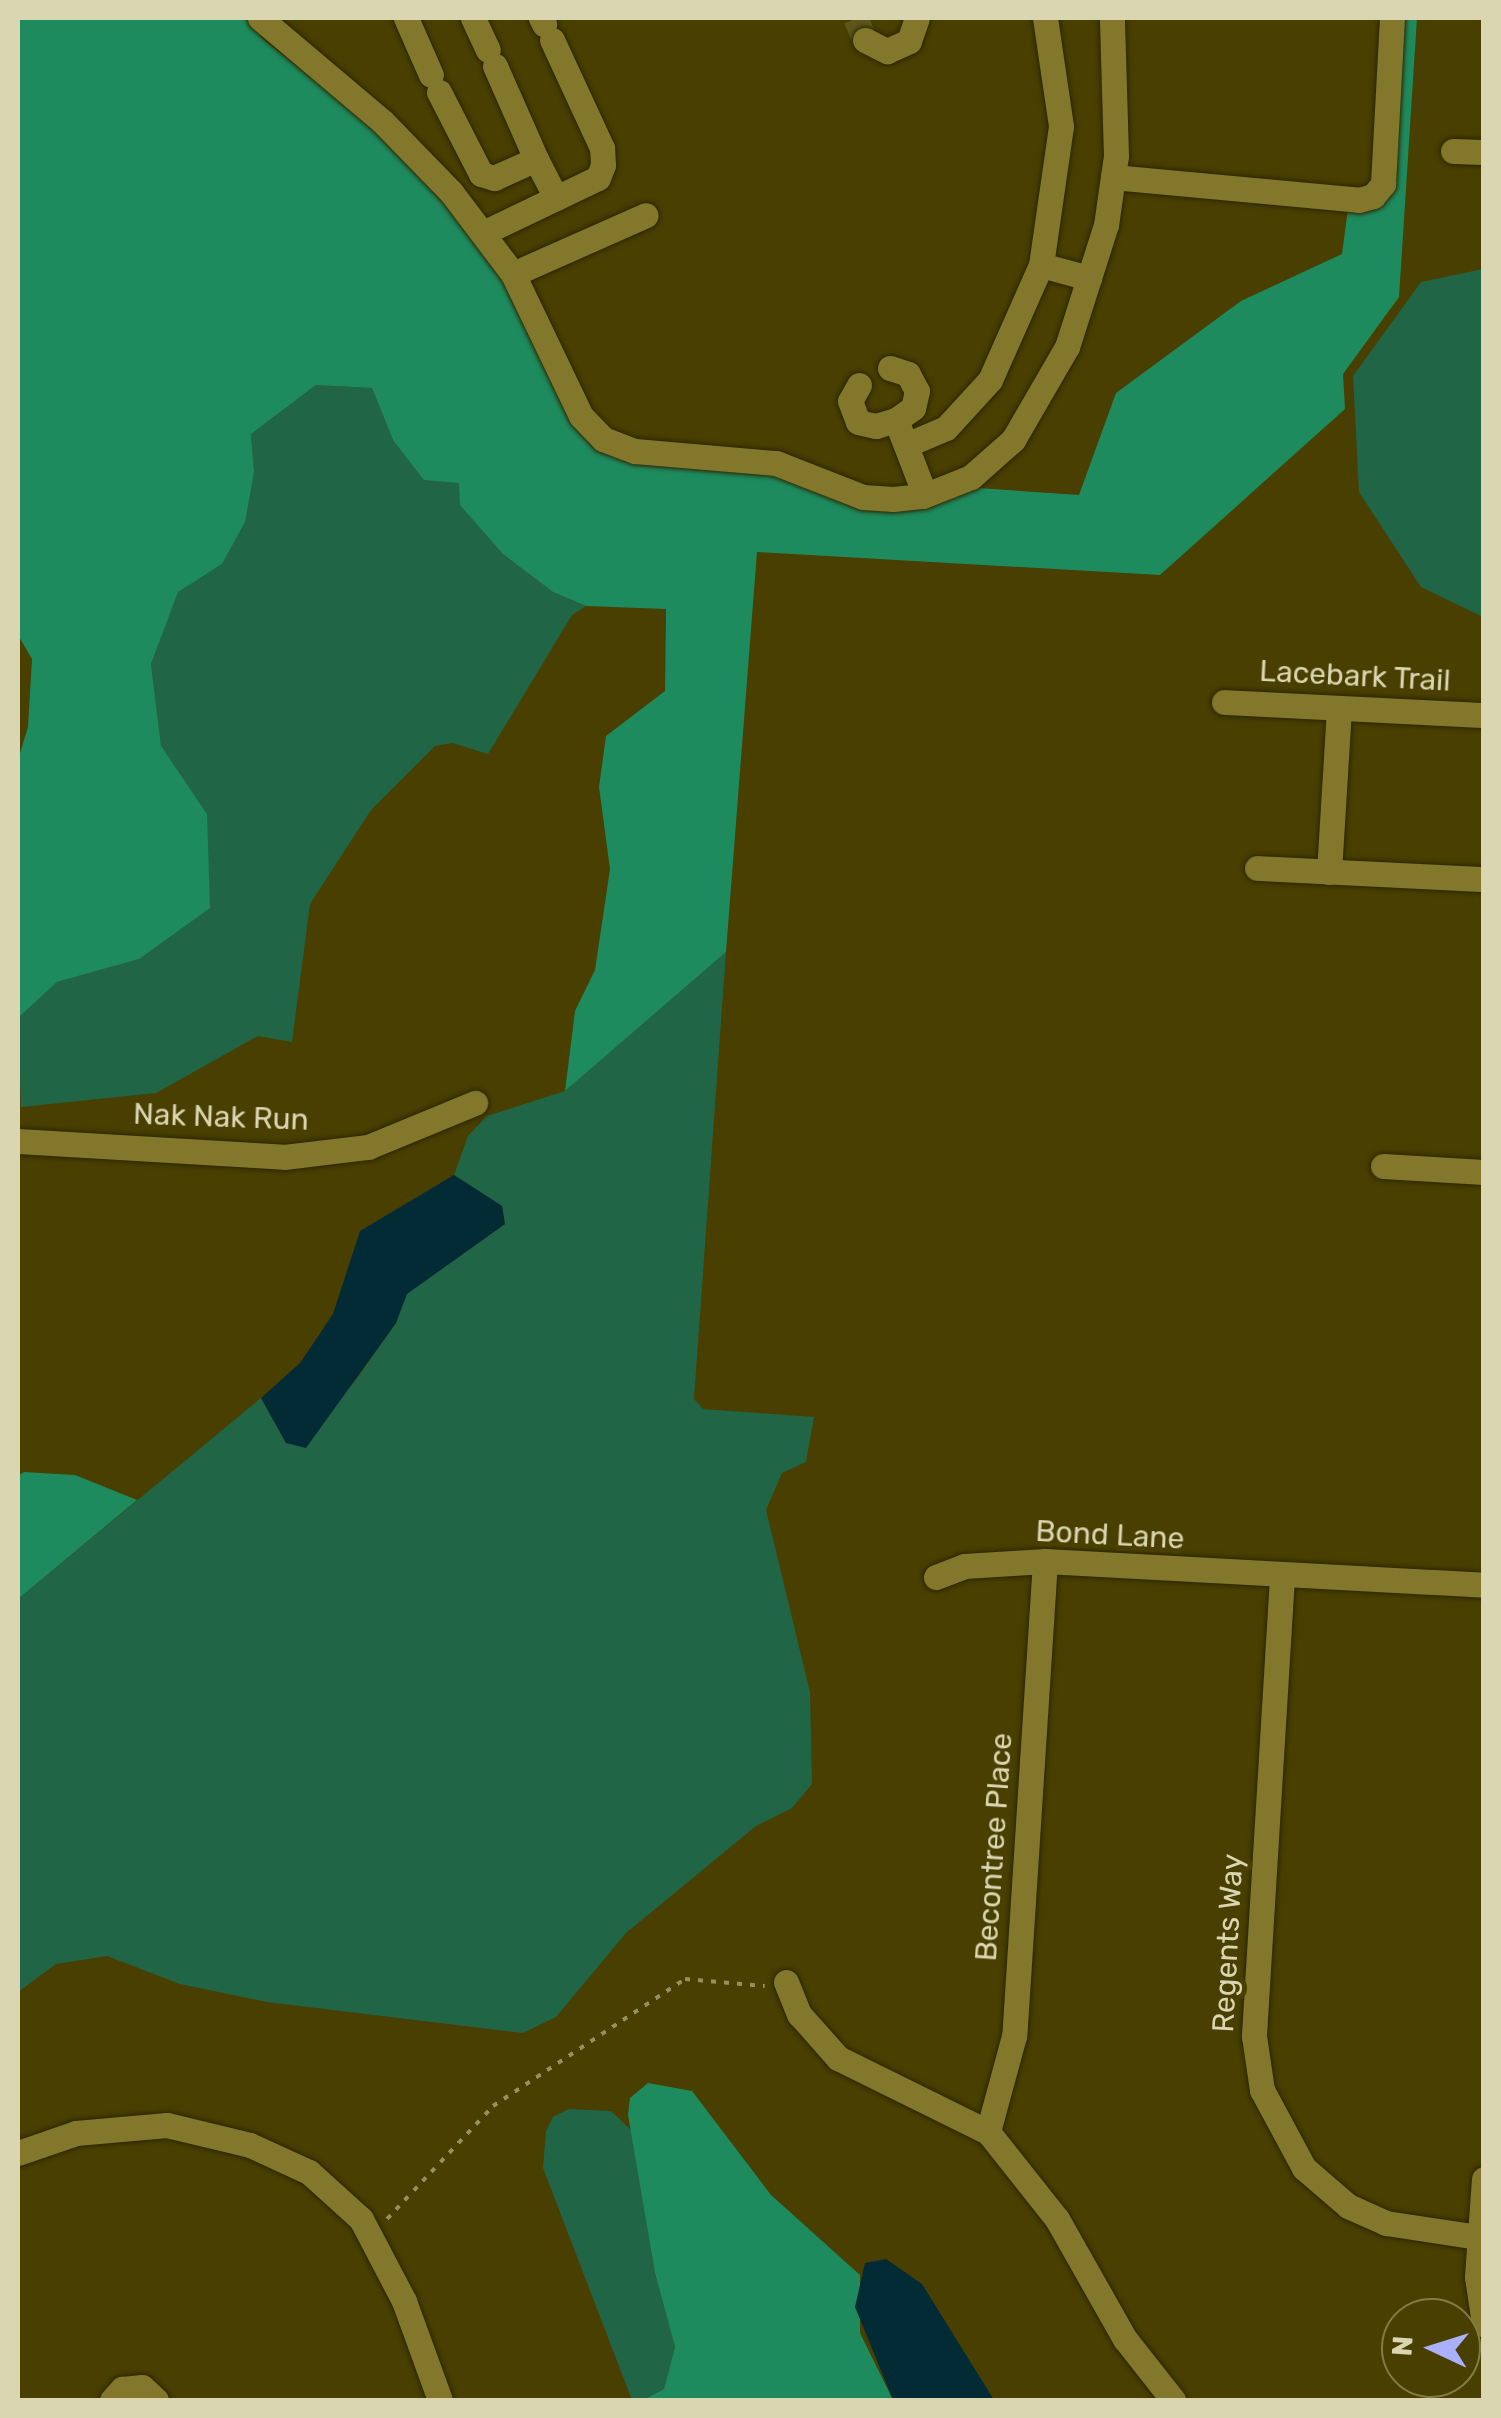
<!DOCTYPE html>
<html>
<head>
<meta charset="utf-8">
<style>
  body { margin:0 }
  #map { position:relative; width:1501px; height:2418px; overflow:hidden; background:#483f00; font-family:Rubik,sans-serif }
  div>[style] { position:absolute }
  [style*='--x'] { left:calc(var(--x)*1px); top:calc(var(--y)*1px); width:calc(var(--w)*1px); rotate:calc(var(--a)*1deg) }
  .green>* { inset:0; background:#216547 }
  .forest>* { inset:0; background:#1e8b5e }
  .water>* { inset:0; background:#032b36 }
  .minor-tunnel>* { height:25px; margin-top:-12.5px; transform-origin:0; background:repeating-linear-gradient(90deg,#5e561b 0 25px,transparent 0 37px) }
  .path>* { height:4px; margin-top:-2px; transform-origin:0; background:repeating-linear-gradient(90deg,#968f5f 0 5px,transparent 0 13px) }
  .roads { filter:drop-shadow(0 0 2px #2c2600) drop-shadow(0 0 2px #2c2600) }
  .minor>* { height:25px; margin:-12.5px; padding:0 12.5px; transform-origin:12.5px; border-radius:12.5px; background:#83772c }
  span { translate:-50% -50%; white-space:nowrap; text-align:center; line-height:1.15; -webkit-text-stroke:10px #483f00; paint-order:stroke }
  .street-label { font-size:30px; color:#dbd6b2 }
  .frame { position:absolute; inset:0; border:20px solid #dbd6b2; pointer-events:none }
  .north { position:absolute; left:1381px; top:2298px; width:100px; height:100px; box-sizing:border-box; background:#483f00; border:2px solid #837b47; border-radius:50%; rotate:274deg; font-size:28px; font-weight:700; line-height:40px; text-align:center; color:#dbd6b2 }
  .north::after { content:''; display:block; margin:auto; width:35px; height:45px; background:#aab0fb; clip-path:polygon(50% 0,100% 100%,50% 72%,0 100%) }
</style>
</head>
<body>
<div id="map">
  <div class="green">
    <div style="clip-path:polygon(1483px 269px,1484px 269px,1483px 617px,1421px 587px,1359px 492px,1353px 376px,1421px 282px)"></div>
    <div style="clip-path:polygon(316px 385px,372px 388px,393px 440px,459px 482px,504px 555px,553px 592px,586px 606px,572px 615px,488px 754px,453px 743px,435px 746px,371px 810px,310px 904px,292px 1042px,258px 1036px,156px 1093px,21px 1107px,18px 1018px,57px 982px,139px 959px,207px 814px,161px 747px,151px 664px,178px 591px,222px 564px,254px 473px,251px 434px)"></div>
    <div style="clip-path:polygon(726px 952px,694px 1399px,703px 1409px,814px 1417px,806px 1462px,782px 1473px,766px 1510px,810px 1692px,812px 1784px,792px 1808px,756px 1826px,626px 1933px,556px 2017px,523px 2033px,267px 2002px,180px 1984px,107px 1956px,56px 1964px,18px 1992px,18px 1599px,261px 1398px,286px 1443px,353px 1384px,396px 1323px,406px 1294px,505px 1224px,502px 1206px,454px 1175px,468px 1136px,487px 1116px,565px 1091px)"></div>
    <div style="clip-path:polygon(569px 2109px,611px 2111px,631px 2130px,655px 2273px,675px 2347px,664px 2389px,643px 2400px,632px 2400px,543px 2168px,546px 2131px,553px 2117px)"></div>
  </div>
  <div class="forest">
    <div style="clip-path:polygon(18px 18px,247px 18px,263px 39px,374px 128px,442px 199px,503px 279px,594px 445px,774px 473px,919px 508px,978px 488px,1079px 495px,1116px 393px,1241px 301px,1342px 254px,1348px 209px,1377px 206px,1404px 18px,1417px 18px,1399px 297px,1343px 374px,1345px 409px,1160px 575px,757px 552px,726px 952px,565px 1091px,575px 1011px,595px 970px,610px 869px,599px 787px,606px 736px,665px 691px,666px 609px,586px 606px,553px 592px,504px 555px,460px 505px,459px 483px,424px 480px,393px 440px,372px 388px,316px 385px,251px 434px,254px 472px,245px 522px,222px 564px,178px 592px,151px 664px,161px 746px,207px 814px,210px 908px,139px 959px,57px 982px,18px 1018px,18px 760px,28px 727px,32px 659px,18px 635px)"></div>
    <div style="clip-path:polygon(24px 1472px,75px 1475px,137px 1500px,18px 1599px,18px 1476px)"></div>
    <div style="clip-path:polygon(648px 2083px,692px 2091px,771px 2195px,860px 2275px,860px 2333px,893px 2400px,643px 2400px,664px 2389px,675px 2347px,655px 2273px,628px 2115px,630px 2098px)"></div>
  </div>
  <div class="water">
    <div style="clip-path:polygon(454px 1175px,502px 1206px,505px 1224px,407px 1294px,396px 1323px,306px 1448px,286px 1443px,261px 1398px,300px 1363px,333px 1314px,360px 1231px)"></div>
    <div style="clip-path:polygon(886px 2259px,922px 2284px,994px 2400px,893px 2400px,855px 2307px,865px 2263px)"></div>
  </div>
  <div class="minor-tunnel">
    <div style="--x:856;--y:18;--w:24;--a:68"></div>
  </div>
  <div class="path">
    <div style="--x:387;--y:2219;--w:155;--a:-46.8"></div>
    <div style="--x:493;--y:2106;--w:230;--a:-33.5"></div>
    <div style="--x:685;--y:1979;--w:80;--a:5"></div>
  </div>
  <div class="roads">
    <div class="minor">
      <div style="--x:260;--y:18;--w:160;--a:40.2"></div>
      <div style="--x:382;--y:121;--w:99;--a:45.8"></div>
      <div style="--x:451;--y:192;--w:103;--a:52.9"></div>
      <div style="--x:513;--y:274;--w:157;--a:64.4"></div>
      <div style="--x:581;--y:416;--w:32;--a:46"></div>
      <div style="--x:603;--y:439;--w:34;--a:21"></div>
      <div style="--x:635;--y:451;--w:142;--a:4.9"></div>
      <div style="--x:776;--y:463;--w:93;--a:21.3"></div>
      <div style="--x:863;--y:497;--w:30;--a:4"></div>
      <div style="--x:893;--y:499;--w:30;--a:-6"></div>
      <div style="--x:923;--y:496;--w:52;--a:-21.6"></div>
      <div style="--x:971;--y:477;--w:56;--a:-41.4"></div>
      <div style="--x:1013;--y:440;--w:108;--a:-59.9"></div>
      <div style="--x:1067;--y:347;--w:128;--a:-72.3"></div>
      <div style="--x:1106;--y:225;--w:70;--a:-81.8"></div>
      <div style="--x:1116;--y:156;--w:138;--a:-91.7"></div>
      <div style="--x:406;--y:18;--w:62;--a:66.3"></div>
      <div style="--x:473;--y:18;--w:35;--a:65"></div>
      <div style="--x:541;--y:18;--w:7;--a:63"></div>
      <div style="--x:865;--y:40;--w:25;--a:27"></div>
      <div style="--x:887;--y:51;--w:24;--a:-24"></div>
      <div style="--x:909;--y:41;--w:24;--a:-71"></div>
      <div style="--x:495;--y:66;--w:102;--a:66.2"></div>
      <div style="--x:439;--y:92;--w:92;--a:62.9"></div>
      <div style="--x:481;--y:174;--w:14;--a:17"></div>
      <div style="--x:494;--y:178;--w:46;--a:-24.3"></div>
      <div style="--x:536;--y:159;--w:44;--a:62.9"></div>
      <div style="--x:1453;--y:151;--w:31;--a:2"></div>
      <div style="--x:1113;--y:177;--w:247;--a:5.3"></div>
      <div style="--x:1359;--y:200;--w:15;--a:-16"></div>
      <div style="--x:1373;--y:196;--w:16;--a:-50"></div>
      <div style="--x:1383;--y:184;--w:166;--a:-86.9"></div>
      <div style="--x:483;--y:233;--w:127;--a:-25.6"></div>
      <div style="--x:598;--y:178;--w:14;--a:-69"></div>
      <div style="--x:603;--y:165;--w:17;--a:-93"></div>
      <div style="--x:602;--y:148;--w:119;--a:-114.8"></div>
      <div style="--x:1041;--y:265;--w:50;--a:15.2"></div>
      <div style="--x:513;--y:274;--w:145;--a:-23.9"></div>
      <div style="--x:890;--y:368;--w:19;--a:18"></div>
      <div style="--x:908;--y:374;--w:19;--a:62"></div>
      <div style="--x:917;--y:391;--w:17;--a:103"></div>
      <div style="--x:913;--y:408;--w:21;--a:145"></div>
      <div style="--x:896;--y:420;--w:80;--a:68.9"></div>
      <div style="--x:859;--y:385;--w:18;--a:119"></div>
      <div style="--x:850;--y:401;--w:22;--a:69"></div>
      <div style="--x:858;--y:422;--w:18;--a:13"></div>
      <div style="--x:876;--y:426;--w:21;--a:-17"></div>
      <div style="--x:906;--y:445;--w:43;--a:-23"></div>
      <div style="--x:946;--y:428;--w:65;--a:-47.5"></div>
      <div style="--x:990;--y:380;--w:126;--a:-66.1"></div>
      <div style="--x:1041;--y:265;--w:140;--a:-81.8"></div>
      <div style="--x:1061;--y:126;--w:109;--a:-98.4"></div>
      <div style="--x:1224;--y:702;--w:260;--a:2.9"></div>
      <div style="--x:1257;--y:868;--w:227;--a:2.8"></div>
      <div style="--x:1329;--y:872;--w:164;--a:-86.5"></div>
      <div style="--x:18;--y:1141;--w:266;--a:3.4"></div>
      <div style="--x:284;--y:1157;--w:85;--a:-6.8"></div>
      <div style="--x:368;--y:1147;--w:116;--a:-22.4"></div>
      <div style="--x:1383;--y:1166;--w:101;--a:3.4"></div>
      <div style="--x:1045;--y:1561;--w:476;--a:93.7"></div>
      <div style="--x:1014;--y:2036;--w:99;--a:105.2"></div>
      <div style="--x:988;--y:2132;--w:111;--a:51.6"></div>
      <div style="--x:1057;--y:2219;--w:138;--a:60.5"></div>
      <div style="--x:1125;--y:2339;--w:78;--a:51.8"></div>
      <div style="--x:936;--y:1577;--w:30;--a:-21"></div>
      <div style="--x:964;--y:1566;--w:81;--a:-3.5"></div>
      <div style="--x:1045;--y:1561;--w:440;--a:3.1"></div>
      <div style="--x:1282;--y:1577;--w:460;--a:93.5"></div>
      <div style="--x:1254;--y:2036;--w:55;--a:81.6"></div>
      <div style="--x:1262;--y:2090;--w:89;--a:61.7"></div>
      <div style="--x:1304;--y:2168;--w:58;--a:40.8"></div>
      <div style="--x:1348;--y:2206;--w:42;--a:24.1"></div>
      <div style="--x:1386;--y:2223;--w:94;--a:8.6"></div>
      <div style="--x:786;--y:1982;--w:35;--a:68"></div>
      <div style="--x:799;--y:2014;--w:59;--a:48.4"></div>
      <div style="--x:838;--y:2058;--w:167;--a:26.3"></div>
      <div style="--x:18;--y:2153;--w:61;--a:-19"></div>
      <div style="--x:76;--y:2133;--w:91;--a:-5"></div>
      <div style="--x:167;--y:2125;--w:85;--a:13.5"></div>
      <div style="--x:250;--y:2145;--w:65;--a:24.6"></div>
      <div style="--x:309;--y:2172;--w:70;--a:42.1"></div>
      <div style="--x:361;--y:2219;--w:93;--a:62.3"></div>
      <div style="--x:404;--y:2301;--w:105;--a:70"></div>
      <div style="--x:1484;--y:2179;--w:98;--a:94.1"></div>
      <div style="--x:1477;--y:2277;--w:48;--a:81.5"></div>
      <div style="--x:112;--y:2400;--w:15;--a:-48"></div>
      <div style="--x:122;--y:2389;--w:20;--a:-6"></div>
      <div style="--x:142;--y:2387;--w:19;--a:43"></div>
    </div>
  </div>
  <div class="street-label">
    <span style="left:1355px;top:676px;rotate:3deg">Lacebark Trail</span>
    <span style="left:221px;top:1117px;rotate:2deg">Nak Nak Run</span>
    <span style="left:1110px;top:1535px;rotate:3deg">Bond Lane</span>
    <span style="left:994px;top:1847px;rotate:-86deg">Becontree Place</span>
    <span style="left:1228px;top:1943px;rotate:-87deg">Regents Way</span>
  </div>
  <div class="frame"></div>
  <div class="north">N</div>
</div>
</body>
</html>
